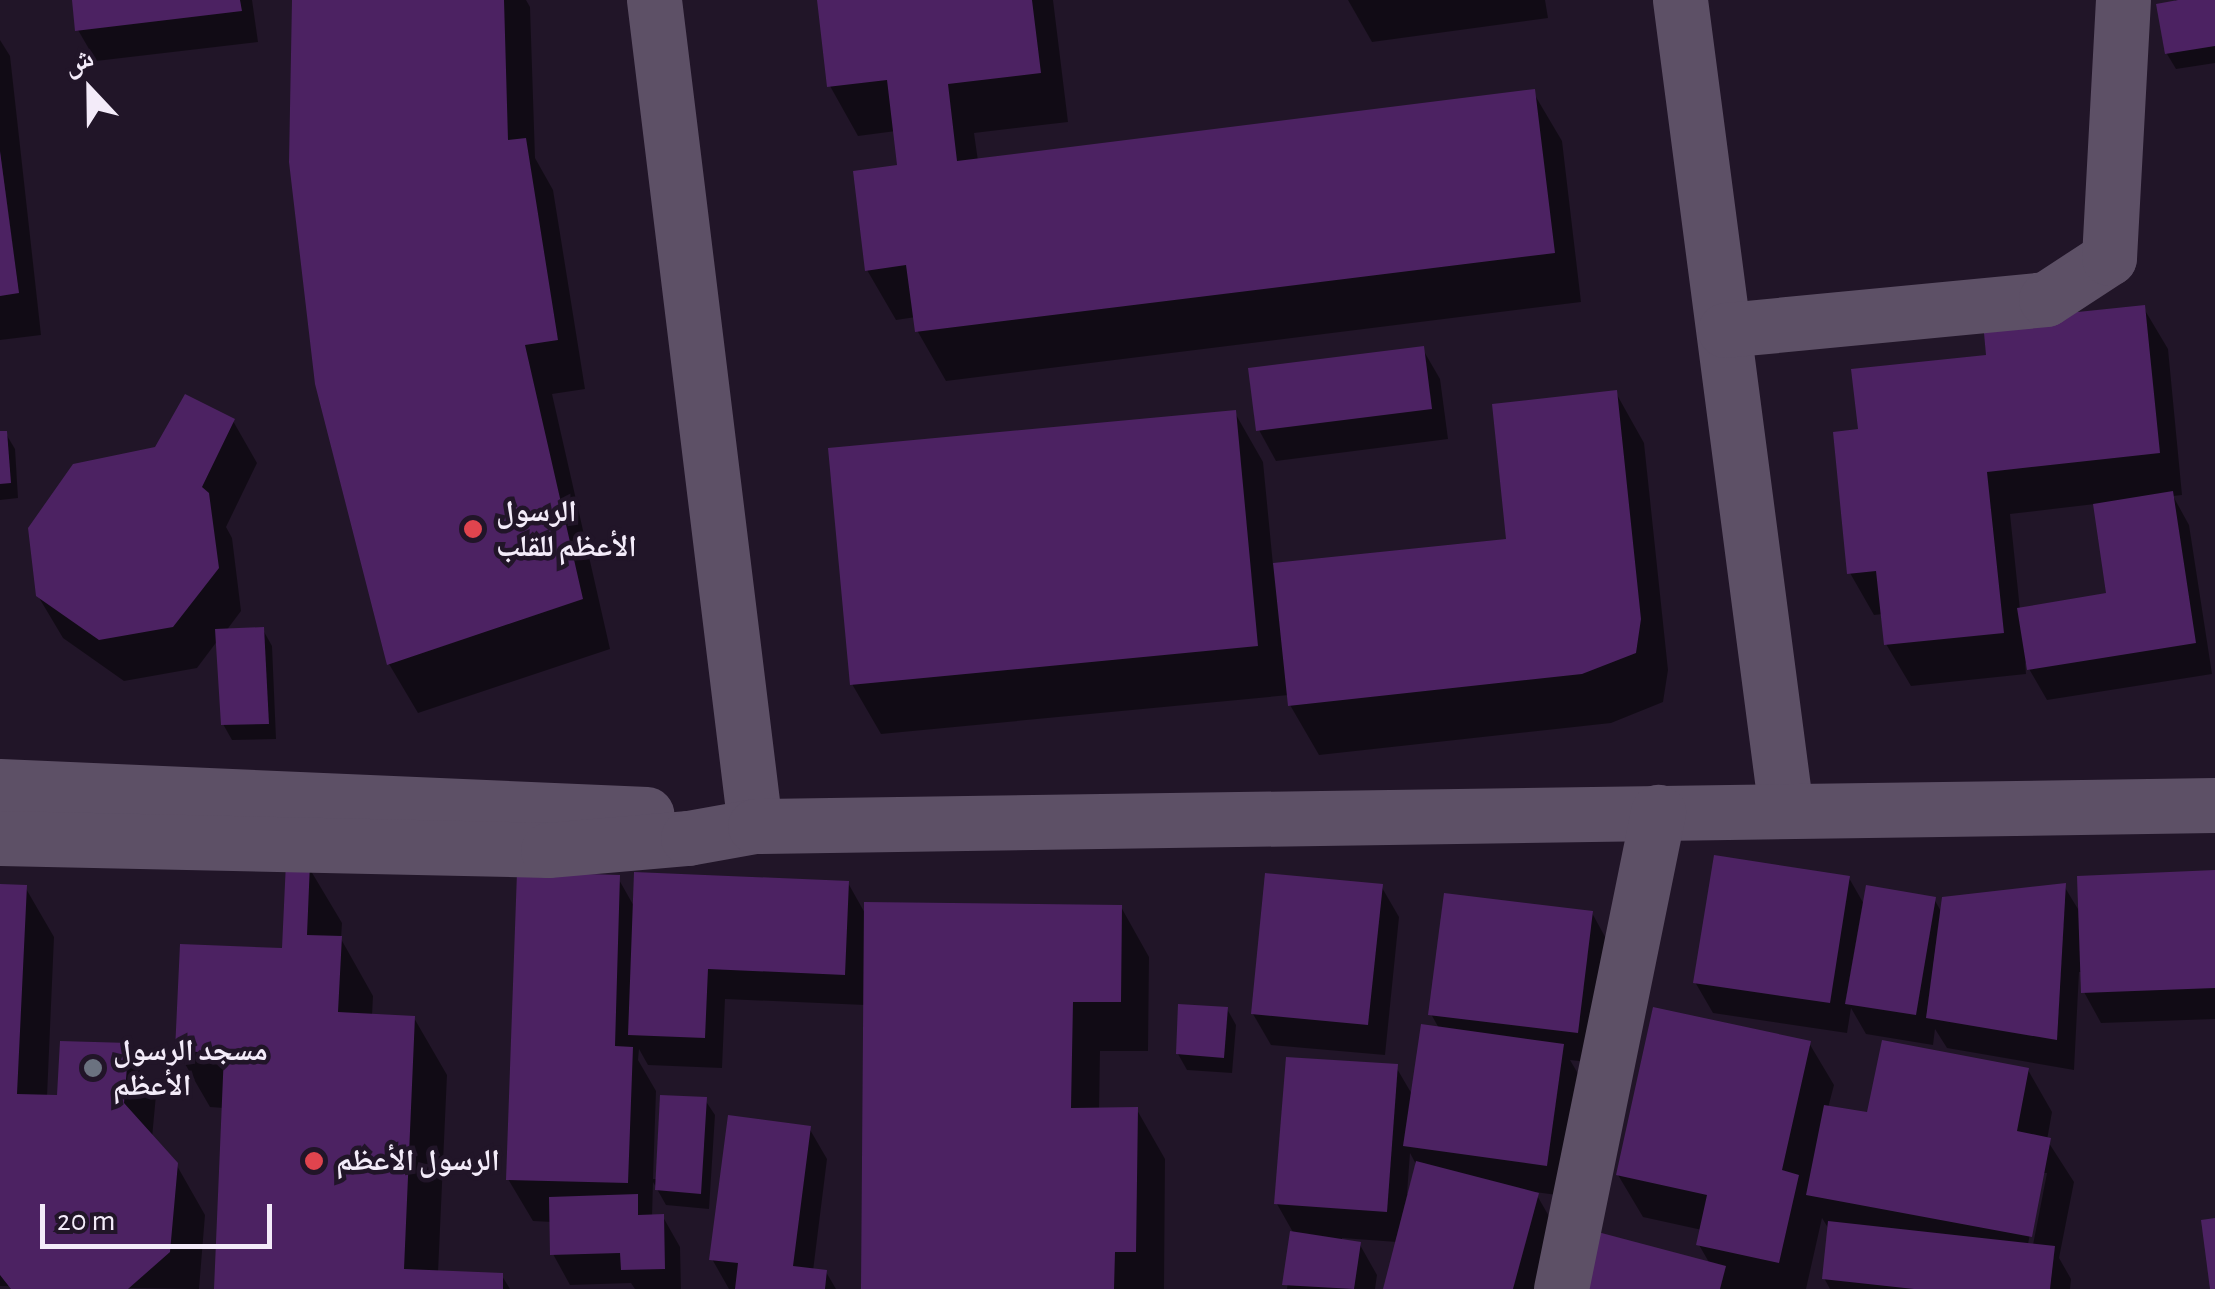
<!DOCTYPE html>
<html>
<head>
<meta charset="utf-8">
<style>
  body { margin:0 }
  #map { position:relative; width:2215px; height:1289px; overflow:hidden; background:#211528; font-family:"Alegreya Sans","Noto Naskh Arabic",sans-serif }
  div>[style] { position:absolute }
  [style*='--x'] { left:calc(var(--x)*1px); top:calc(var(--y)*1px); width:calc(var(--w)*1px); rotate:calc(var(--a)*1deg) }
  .shadow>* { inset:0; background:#0007 }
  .building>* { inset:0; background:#4c2262 }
  .minor>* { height:55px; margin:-27.5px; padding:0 27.5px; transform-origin:27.5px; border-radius:27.5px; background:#5d5066 }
  .dots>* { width:28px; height:28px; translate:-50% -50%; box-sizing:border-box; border:5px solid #211528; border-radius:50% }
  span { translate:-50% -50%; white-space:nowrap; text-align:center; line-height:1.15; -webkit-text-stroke:9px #211528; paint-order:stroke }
  .poi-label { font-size:30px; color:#f3ebf9; font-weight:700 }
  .left { translate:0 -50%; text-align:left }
  .north { position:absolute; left:40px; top:40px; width:100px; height:100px; -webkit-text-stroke:8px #211528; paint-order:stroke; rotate:338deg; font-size:28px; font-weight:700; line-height:40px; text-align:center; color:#f3ebf9 }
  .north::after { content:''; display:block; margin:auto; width:35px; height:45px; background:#f3ebf9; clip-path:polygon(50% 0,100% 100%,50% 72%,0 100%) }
  .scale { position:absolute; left:40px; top:1204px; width:232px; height:45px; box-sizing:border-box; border:5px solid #f3ebf9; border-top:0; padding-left:12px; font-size:30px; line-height:35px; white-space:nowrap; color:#f3ebf9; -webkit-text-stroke:8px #211528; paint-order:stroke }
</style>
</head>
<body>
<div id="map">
  <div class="shadow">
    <div style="clip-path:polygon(74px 0,252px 0,258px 42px,96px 61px,78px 30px)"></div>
    <div style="clip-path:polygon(295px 0,526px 0,530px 7px,535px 158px,553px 190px,585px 389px,552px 394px,610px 649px,418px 713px,389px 664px)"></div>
    <div style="clip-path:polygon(819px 0,1053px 0,1068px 122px,974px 133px,978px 161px,1533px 92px,1562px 141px,1581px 302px,946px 381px,918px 332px,916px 317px,896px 320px,867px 270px,900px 168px,896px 131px,858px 136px,830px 86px)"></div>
    <div style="clip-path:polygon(1348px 0,1545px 0,1548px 18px,1372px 42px)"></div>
    <div style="clip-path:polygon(2175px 0,2215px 0,2215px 63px,2176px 69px,2167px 54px)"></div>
    <div style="clip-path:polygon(0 40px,10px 56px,41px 335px,0 340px)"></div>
    <div style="clip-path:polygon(evenodd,2143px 307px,2168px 349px,2182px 495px,2173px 496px,2189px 525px,2212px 674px,2047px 700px,2025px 662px,2026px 674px,1911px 686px,1886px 644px,1883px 614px,1874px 615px,1850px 573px,1861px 431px,1989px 357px,2143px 307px,2095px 504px,2109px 595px,2020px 610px,2010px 514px,2095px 504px)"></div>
    <div style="clip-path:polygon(1422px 348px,1440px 379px,1448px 439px,1276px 461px,1259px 430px)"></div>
    <div style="clip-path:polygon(1616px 393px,1644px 443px,1668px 670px,1663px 702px,1611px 723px,1319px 755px,1290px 705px,1289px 695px,881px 734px,852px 684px,1235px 413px,1263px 462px,1273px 565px,1509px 541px)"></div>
    <div style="clip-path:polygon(233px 421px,257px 463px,226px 527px,232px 538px,241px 611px,226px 631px,263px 630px,272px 646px,276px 739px,232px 740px,223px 724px,218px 640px,197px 668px,124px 681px,63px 638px,38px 596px,156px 450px)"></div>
    <div style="clip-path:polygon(0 434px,6px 434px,15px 449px,18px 498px,0 500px)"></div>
    <div style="clip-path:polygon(308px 866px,342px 923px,341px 939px,373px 996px,372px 1016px,414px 1018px,447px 1075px,438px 1273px,502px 1276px,510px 1289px,216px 1289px,224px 1108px,210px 1107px,177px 1050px,284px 951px)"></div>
    <div style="clip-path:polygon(2215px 873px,2215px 1019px,2101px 1023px,2084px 992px,2083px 972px,2079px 972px,2074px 1070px,1947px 1048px,1935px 1029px,1933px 1045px,1866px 1034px,1851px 1008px,1847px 1033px,1713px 1013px,1695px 982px,1849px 878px,1865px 906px,1934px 899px,1942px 913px,2064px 886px,2081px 914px)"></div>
    <div style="clip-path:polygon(618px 878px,635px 908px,848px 883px,866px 915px,1121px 907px,1149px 957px,1148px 1051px,1100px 1051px,1099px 1110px,1137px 1110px,1165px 1159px,1164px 1289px,863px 1289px,865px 1005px,725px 999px,722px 1068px,648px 1065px,639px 1049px,638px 1060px,656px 1091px,653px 1179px,658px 1179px,705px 1100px,715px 1115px,709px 1209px,666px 1205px,653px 1182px,652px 1217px,663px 1217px,680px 1247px,681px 1289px,635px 1289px,631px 1283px,570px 1285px,553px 1254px,552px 1222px,533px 1221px,508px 1179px)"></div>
    <div style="clip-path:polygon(1381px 886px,1399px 917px,1385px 1055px,1271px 1045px,1253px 1014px)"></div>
    <div style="clip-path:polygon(0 887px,25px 887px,54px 937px,47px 1097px,60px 1098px,127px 1045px,156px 1095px,152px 1138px,176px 1164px,205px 1215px,199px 1289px,0 1286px)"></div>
    <div style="clip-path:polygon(evenodd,1592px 913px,1609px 944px,1595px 1063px,1570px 1060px,1580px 1077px,1564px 1196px,1535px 1192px,1561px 1237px,1547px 1289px,1385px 1289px,1397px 1242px,1342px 1238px,1342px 1242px,1360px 1245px,1377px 1275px,1375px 1289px,1287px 1289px,1294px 1234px,1277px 1204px,1396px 1067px,1413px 1096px,1440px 1030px,1431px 1014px,1592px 913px,1410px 1153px,1417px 1166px,1410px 1194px,1407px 1194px,1410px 1153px)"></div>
    <div style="clip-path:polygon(1227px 1009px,1236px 1025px,1232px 1073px,1187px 1070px,1178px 1054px)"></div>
    <div style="clip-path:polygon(evenodd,1809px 1043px,1834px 1085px,1828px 1108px,1869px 1115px,2028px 1070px,2052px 1112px,2047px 1140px,2074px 1182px,2059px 1258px,2071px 1279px,2070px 1289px,1830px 1289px,1824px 1278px,1830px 1231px,1822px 1218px,1806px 1289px,1582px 1289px,1710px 1264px,1699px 1245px,1702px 1230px,1643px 1217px,1618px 1175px,1809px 1043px,2042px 1173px,2047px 1173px,2032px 1250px,2027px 1249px,2042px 1173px)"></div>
    <div style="clip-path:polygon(809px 1128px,827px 1159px,813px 1271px,826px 1272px,836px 1289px,729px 1289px,712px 1259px)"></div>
  </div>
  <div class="building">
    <div style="clip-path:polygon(72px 0,240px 0,242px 11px,75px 31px)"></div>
    <div style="clip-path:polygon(292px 0,504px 0,508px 140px,526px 138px,558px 340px,525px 345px,583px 599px,387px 665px,315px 384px,289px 162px)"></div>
    <div style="clip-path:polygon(817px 0,1032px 0,1041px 73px,948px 84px,957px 161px,1535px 89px,1555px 253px,915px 332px,906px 265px,865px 271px,853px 171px,897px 165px,887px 80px,827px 87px)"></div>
    <div style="clip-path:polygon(2178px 0,2215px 0,2215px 46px,2165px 54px,2156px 4px)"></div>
    <div style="clip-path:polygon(0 151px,19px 293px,0 296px)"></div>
    <div style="clip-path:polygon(2145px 305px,2160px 453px,1987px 472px,2004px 633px,1884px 645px,1876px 571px,1847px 574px,1833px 432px,1858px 429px,1851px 369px,1986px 355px,1983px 322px)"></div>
    <div style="clip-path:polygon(1424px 346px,1432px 409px,1256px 431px,1248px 368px)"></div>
    <div style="clip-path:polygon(1617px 390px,1641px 619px,1636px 653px,1582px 674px,1288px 706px,1273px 563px,1506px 539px,1492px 404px)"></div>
    <div style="clip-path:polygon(185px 394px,235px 419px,202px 487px,209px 493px,219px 568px,173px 627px,99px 640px,36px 596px,28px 528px,73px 464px,155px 447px)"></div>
    <div style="clip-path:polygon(1236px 410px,1258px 646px,850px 685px,828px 448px)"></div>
    <div style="clip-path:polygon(0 431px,7px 431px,11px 483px,0 484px)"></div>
    <div style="clip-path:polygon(2173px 491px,2196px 643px,2027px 670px,2017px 608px,2106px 593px,2093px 504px)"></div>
    <div style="clip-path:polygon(264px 627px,269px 724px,221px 725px,215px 629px)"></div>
    <div style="clip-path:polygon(1714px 855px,1850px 876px,1830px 1003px,1693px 983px)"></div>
    <div style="clip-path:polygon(286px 862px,310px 863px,307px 935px,342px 936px,338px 1012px,415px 1016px,404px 1269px,503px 1273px,503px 1289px,214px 1289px,224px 1053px,175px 1051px,180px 944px,282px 948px)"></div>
    <div style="clip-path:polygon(2215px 870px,2215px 988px,2081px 993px,2077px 876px)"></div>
    <div style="clip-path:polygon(517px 872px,620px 875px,615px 1046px,633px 1047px,628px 1183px,506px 1180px)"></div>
    <div style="clip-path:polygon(634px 872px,849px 881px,845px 975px,708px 969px,705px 1038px,628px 1035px)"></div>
    <div style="clip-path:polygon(1265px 873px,1383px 884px,1368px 1025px,1251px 1014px)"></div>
    <div style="clip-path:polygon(2066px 883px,2057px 1040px,1926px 1018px,1942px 897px)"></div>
    <div style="clip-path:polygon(0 884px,27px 885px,17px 1094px,57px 1095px,60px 1041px,129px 1043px,124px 1103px,178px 1163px,170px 1252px,128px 1289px,11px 1289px,0 1275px)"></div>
    <div style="clip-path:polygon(1866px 885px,1936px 897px,1916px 1015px,1845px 1004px)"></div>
    <div style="clip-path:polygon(1444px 893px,1593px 911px,1578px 1033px,1428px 1015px)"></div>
    <div style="clip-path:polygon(864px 902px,1122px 905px,1121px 1002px,1073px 1002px,1071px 1108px,1138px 1107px,1136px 1252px,1115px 1252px,1114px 1289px,861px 1289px)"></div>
    <div style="clip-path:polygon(1178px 1004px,1228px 1007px,1224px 1058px,1176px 1054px)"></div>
    <div style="clip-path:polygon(1653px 1007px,1811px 1041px,1782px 1170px,1799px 1175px,1779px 1263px,1696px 1245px,1707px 1195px,1616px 1175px)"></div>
    <div style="clip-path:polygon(1421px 1024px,1564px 1044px,1547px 1166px,1403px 1146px)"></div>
    <div style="clip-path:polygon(1882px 1040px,2029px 1068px,2017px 1131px,2051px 1138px,2032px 1237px,1806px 1195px,1824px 1105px,1867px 1112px)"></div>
    <div style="clip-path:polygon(1286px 1057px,1398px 1064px,1387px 1212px,1274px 1204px)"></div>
    <div style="clip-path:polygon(660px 1095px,707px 1097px,701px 1194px,655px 1190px)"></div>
    <div style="clip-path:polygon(728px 1115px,811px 1126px,793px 1266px,827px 1270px,825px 1289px,735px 1289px,738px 1263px,709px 1260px)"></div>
    <div style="clip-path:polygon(1416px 1161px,1539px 1193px,1513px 1289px,1383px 1289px)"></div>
    <div style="clip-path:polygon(638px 1194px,638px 1215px,664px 1214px,665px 1269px,621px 1270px,620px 1253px,550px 1255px,549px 1197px)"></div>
    <div style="clip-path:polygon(2215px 1218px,2215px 1289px,2210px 1289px,2201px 1220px)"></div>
    <div style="clip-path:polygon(1828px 1221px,2055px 1246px,2050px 1289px,1914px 1289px,1822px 1279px)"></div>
    <div style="clip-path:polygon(1290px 1231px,1361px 1242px,1354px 1289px,1282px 1285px)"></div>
    <div style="clip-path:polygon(1594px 1231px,1726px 1266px,1720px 1289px,1579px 1289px)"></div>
  </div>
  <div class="minor">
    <div style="--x:654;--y:0;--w:832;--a:83.03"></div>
    <div style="--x:1680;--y:0;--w:818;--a:82.55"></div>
    <div style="--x:1725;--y:330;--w:322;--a:-5.5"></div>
    <div style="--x:2046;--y:299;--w:75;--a:-33.1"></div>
    <div style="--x:2109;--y:258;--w:258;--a:-86.9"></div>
    <div style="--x:0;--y:786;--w:647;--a:2.48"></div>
    <div style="--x:0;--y:838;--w:548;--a:1.25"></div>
    <div style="--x:548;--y:850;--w:141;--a:-4.9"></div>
    <div style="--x:688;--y:838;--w:68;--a:-10.2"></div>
    <div style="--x:755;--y:826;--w:1460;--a:-0.82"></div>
    <div style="--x:1561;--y:1289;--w:487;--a:-78.5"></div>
  </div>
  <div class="dots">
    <div style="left:473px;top:529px;background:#e0444e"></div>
    <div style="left:93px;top:1068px;background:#6b7280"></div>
    <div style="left:314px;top:1161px;background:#e0444e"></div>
  </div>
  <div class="poi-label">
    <span class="left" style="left:496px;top:529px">الرسول<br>الأعظم للقلب</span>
    <span class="left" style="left:113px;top:1068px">مسجد الرسول<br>الأعظم</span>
    <span class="left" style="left:336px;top:1161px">الرسول الأعظم</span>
  </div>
  <div class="north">ش</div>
  <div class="scale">20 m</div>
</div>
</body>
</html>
